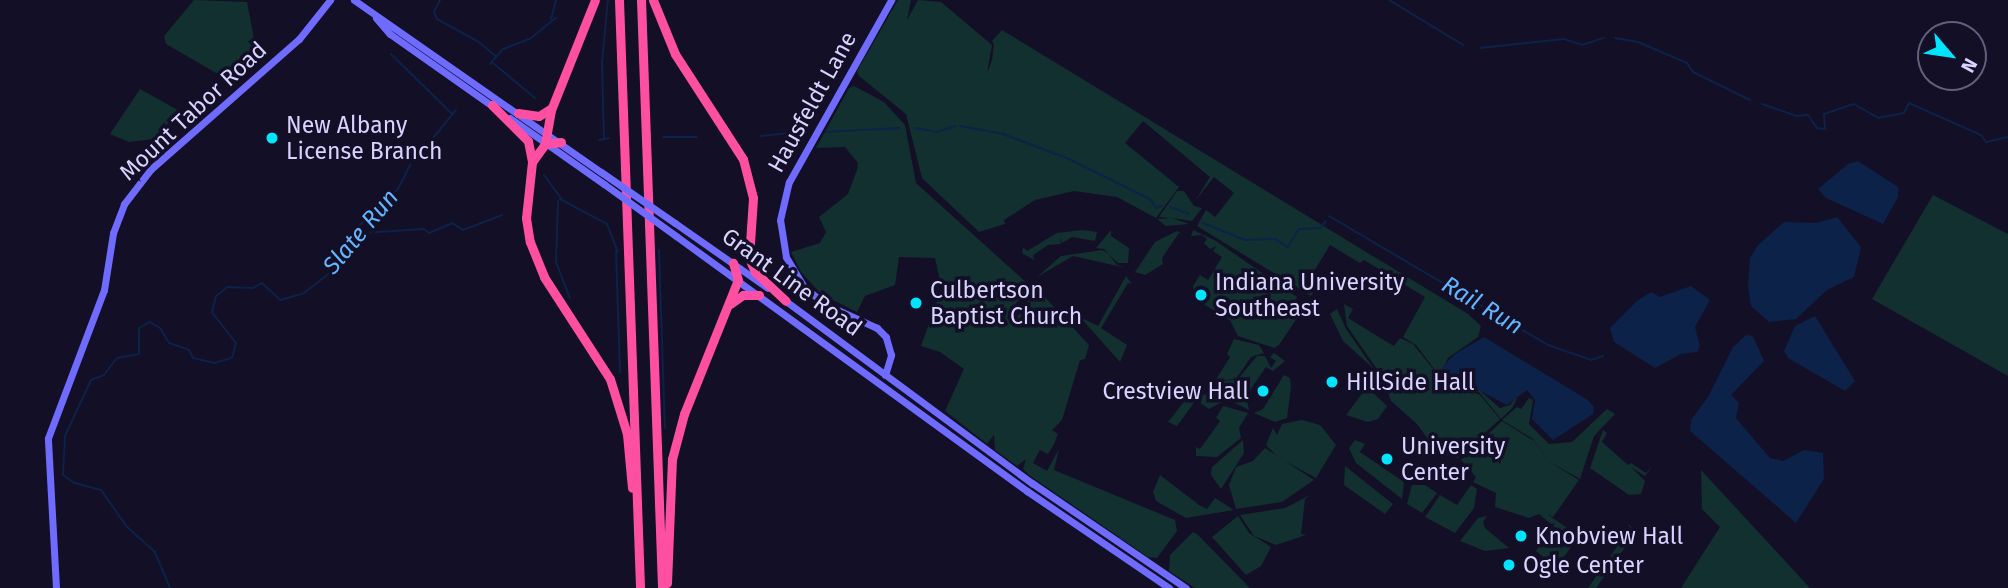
<!DOCTYPE html>
<html>
<head>
<meta charset="utf-8">
<style>
  body { margin:0 }
  #map { position:relative; width:2008px; height:588px; overflow:hidden; background:#130f26; font-family:"Fira Sans",sans-serif }
  div>[style] { position:absolute }
  [style*='--x'] { left:calc(var(--x)*1px); top:calc(var(--y)*1px); width:calc(var(--w)*1px); rotate:calc(var(--a)*1deg) }
  .green>* { inset:0; background:#12302f }
  .water>* { inset:0; background:#0c2248 }
  .stream>* { height:2px; margin:-1px; padding:0 1px; transform-origin:1px; border-radius:1px; background:#0c2248 }
  .secondary>* { height:7px; margin:-3.5px; padding:0 3.5px; transform-origin:3.5px; border-radius:3.5px; background:#6f6bff }
  .highway>* { height:9px; margin:-4.5px; padding:0 4.5px; transform-origin:4.5px; border-radius:4.5px; background:#ff4fa3 }
  .secondary-bridge>* { height:7px; margin:-3.5px; padding:0 3.5px; transform-origin:3.5px; border-radius:3.5px; background:#6f6bff }
  .dots>* { width:19px; height:19px; translate:-50% -50%; box-sizing:border-box; border:4px solid #130f26; border-radius:50% }
  span { translate:-50% -50%; white-space:nowrap; text-align:center; line-height:1.15; -webkit-text-stroke:7px #130f26; paint-order:stroke }
  .street-label { font-size:23px; color:#d9d4ff }
  .poi-label { font-size:23px; color:#d9d4ff }
  .left { translate:0 -50%; text-align:left }
  .right { translate:-100% -50%; text-align:right }
  .water-label { font-size:24px; color:#62b6ff; font-style:italic }
  .north { position:absolute; left:1917px; top:21px; width:70px; height:70px; box-sizing:border-box; background:#130f26; border:2px solid #625e7d; border-radius:50%; rotate:119deg; font-size:19px; font-weight:700; line-height:28px; text-align:center; color:#d9d4ff }
  .north::after { content:''; display:block; margin:auto; width:24px; height:32px; background:#00e5ff; clip-path:polygon(50% 0,100% 100%,50% 72%,0 100%) }
</style>
</head>
<body>
<div id="map">
  <div class="green">
    <div style="clip-path:polygon(194px 0,247px 2px,255px 44px,248px 66px,235px 84px,166px 44px,164px 36px)"></div>
    <div style="clip-path:polygon(898px 0,911px 0,907px 20px,918px 0,941px 2px,992px 45px,987px 73px,992px 60px,994px 45px,992px 41px,1002px 30px,1468px 314px,1481px 326px,1478px 337px,1448px 358px,1442px 370px,1478px 389px,1500px 408px,1510px 405px,1519px 393px,1513px 407px,1501px 419px,1479px 392px,1441px 378px,1416px 345px,1403px 337px,1425px 297px,1364px 260px,1360px 263px,1330px 245px,1308px 281px,1316px 286px,1311px 296px,1197px 226px,1206px 210px,1215px 217px,1234px 193px,1214px 177px,1195px 201px,1210px 177px,1143px 121px,1125px 143px,1179px 187px,1156px 218px,1117px 197px,1074px 191px,1035px 200px,1004px 220px,1005px 224px,979px 232px,922px 178px,906px 114px,859px 76px,857px 71px)"></div>
    <div style="clip-path:polygon(854px 86px,884px 102px,905px 125px,916px 183px,1028px 284px,1007px 318px,1014px 322px,1032px 295px,1042px 294px,1089px 345px,1085px 359px,1080px 360px,1062px 420px,1052px 430px,1058px 434px,1054px 444px,1048px 454px,1040px 450px,1033px 463px,1047px 471px,1059px 449px,1054px 470px,1175px 520px,1177px 531px,1157px 558px,1148px 557px,1029px 475px,1023px 469px,1026px 459px,1017px 466px,995px 450px,994px 435px,987px 444px,945px 411px,964px 369px,940px 352px,921px 346px,938px 298px,943px 295px,935px 258px,899px 257px,895px 285px,865px 296px,857px 312px,821px 294px,801px 272px,791px 252px,820px 243px,826px 232px,819px 217px,848px 194px,857px 170px,858px 163px,845px 147px,816px 148px,849px 88px)"></div>
    <div style="clip-path:polygon(140px 89px,183px 113px,161px 138px,129px 142px,110px 134px)"></div>
    <div style="clip-path:polygon(1177px 191px,1184px 191px,1194px 206px,1202px 208px,1192px 221px,1172px 218px,1189px 224px,1166px 226px,1157px 219px,1171px 218px,1159px 217px)"></div>
    <div style="clip-path:polygon(1933px 195px,2008px 234px,2008px 376px,1872px 299px)"></div>
    <div style="clip-path:polygon(1082px 230px,1097px 232px,1095px 241px,1072px 237px,1062px 243px,1060px 237px,1061px 244px,1048px 245px,1033px 255px,1034px 260px,1022px 253px,1023px 247px,1027px 251px,1057px 233px)"></div>
    <div style="clip-path:polygon(1111px 230px,1111px 236px,1129px 248px,1128px 263px,1118px 263px,1109px 255px,1117px 265px,1126px 268px,1073px 256px,1037px 277px,1061px 256px,1102px 250px,1109px 254px,1104px 249px,1096px 248px)"></div>
    <div style="clip-path:polygon(1193px 230px,1216px 241px,1297px 297px,1293px 306px,1301px 312px,1279px 345px,1274px 348px,1238px 336px,1230px 320px,1195px 299px,1193px 286px,1200px 275px,1208px 280px,1222px 257px,1213px 251px,1216px 246px,1210px 249px,1204px 243px,1207px 239px,1202px 235px,1191px 236px)"></div>
    <div style="clip-path:polygon(1177px 231px,1184px 235px,1179px 233px,1162px 258px,1163px 264px,1145px 275px,1135px 272px,1155px 242px)"></div>
    <div style="clip-path:polygon(1126px 276px,1132px 284px,1128px 283px,1101px 328px,1127px 345px,1120px 362px,1080px 317px,1098px 326px)"></div>
    <div style="clip-path:polygon(1344px 304px,1353px 309px,1348px 318px,1387px 342px,1394px 346px,1400px 338px,1413px 344px,1442px 380px,1480px 395px,1500px 419px,1458px 458px,1438px 453px,1417px 424px,1391px 401px,1383px 378px,1347px 326px)"></div>
    <div style="clip-path:polygon(1337px 309px,1346px 329px,1374px 369px,1343px 341px,1330px 314px)"></div>
    <div style="clip-path:polygon(1234px 339px,1259px 345px,1264px 353px,1251px 357px,1236px 379px,1215px 381px,1230px 357px,1227px 354px)"></div>
    <div style="clip-path:polygon(1274px 353px,1285px 361px,1273px 371px,1266px 367px,1246px 396px,1249px 410px,1212px 391px,1213px 381px,1237px 380px,1257px 356px,1265px 356px,1271px 368px,1276px 361px,1270px 357px)"></div>
    <div style="clip-path:polygon(1284px 375px,1290px 378px,1291px 387px,1287px 418px,1275px 422px,1254px 413px,1263px 409px)"></div>
    <div style="clip-path:polygon(1367px 387px,1387px 406px,1378px 419px,1368px 422px,1346px 415px)"></div>
    <div style="clip-path:polygon(1207px 394px,1222px 402px,1209px 409px,1196px 400px,1177px 426px,1168px 422px,1187px 398px)"></div>
    <div style="clip-path:polygon(1529px 398px,1533px 400px,1529px 424px,1549px 444px,1572px 442px,1607px 409px,1615px 414px,1594px 436px,1580px 479px,1548px 461px,1579px 480px,1553px 517px,1547px 514px,1570px 530px,1565px 536px,1539px 514px,1529px 518px,1495px 507px,1496px 493px,1473px 482px,1476px 477px,1461px 460px,1502px 421px,1534px 441px,1548px 460px,1533px 439px,1502px 420px,1517px 407px,1521px 409px)"></div>
    <div style="clip-path:polygon(1223px 406px,1248px 413px,1239px 428px,1241px 438px,1217px 457px,1196px 456px,1196px 447px,1200px 449px,1220px 421px,1216px 418px)"></div>
    <div style="clip-path:polygon(1302px 420px,1320px 425px,1336px 445px,1316px 478px,1279px 458px,1266px 445px,1273px 428px,1277px 435px,1282px 424px)"></div>
    <div style="clip-path:polygon(1603px 430px,1607px 433px,1602px 442px,1628px 465px,1631px 463px,1646px 473px,1653px 466px,1645px 476px,1631px 467px,1645px 481px,1641px 494px,1629px 495px,1590px 468px)"></div>
    <div style="clip-path:polygon(1243px 440px,1244px 453px,1221px 489px,1211px 475px,1212px 467px)"></div>
    <div style="clip-path:polygon(1355px 440px,1365px 444px,1360px 452px,1404px 482px,1402px 499px,1356px 463px,1349px 448px)"></div>
    <div style="clip-path:polygon(1265px 448px,1314px 480px,1282px 502px,1236px 509px,1229px 485px,1236px 467px,1253px 461px)"></div>
    <div style="clip-path:polygon(1345px 466px,1393px 504px,1385px 514px,1344px 485px)"></div>
    <div style="clip-path:polygon(1701px 470px,1810px 588px,1681px 588px,1720px 527px,1702px 509px)"></div>
    <div style="clip-path:polygon(1160px 475px,1199px 505px,1207px 509px,1215px 498px,1234px 510px,1186px 518px,1156px 501px,1153px 492px)"></div>
    <div style="clip-path:polygon(1412px 485px,1425px 485px,1437px 493px,1422px 513px,1407px 504px)"></div>
    <div style="clip-path:polygon(1471px 485px,1477px 489px,1474px 508px,1455px 533px,1425px 517px,1440px 495px,1457px 505px)"></div>
    <div style="clip-path:polygon(1310px 495px,1305px 499px,1301px 534px,1306px 535px,1276px 545px,1254px 536px,1240px 515px,1285px 508px)"></div>
    <div style="clip-path:polygon(1238px 516px,1249px 533px,1271px 547px,1261px 566px,1246px 575px,1212px 537px)"></div>
    <div style="clip-path:polygon(1487px 516px,1483px 522px,1485px 528px,1509px 548px,1485px 551px,1460px 541px,1478px 518px)"></div>
    <div style="clip-path:polygon(1628px 524px,1640px 534px,1636px 532px,1596px 588px,1583px 588px,1588px 588px,1630px 528px)"></div>
    <div style="clip-path:polygon(1548px 531px,1552px 542px,1571px 547px,1556px 568px,1536px 551px)"></div>
    <div style="clip-path:polygon(1193px 532px,1197px 534px,1250px 588px,1195px 588px,1169px 571px,1170px 555px)"></div>
  </div>
  <div class="water">
    <div style="clip-path:polygon(1858px 161px,1898px 187px,1898px 197px,1883px 224px,1826px 198px,1818px 189px,1848px 164px)"></div>
    <div style="clip-path:polygon(1837px 217px,1861px 247px,1854px 277px,1827px 290px,1796px 319px,1769px 322px,1751px 306px,1748px 286px,1750px 258px,1758px 245px,1784px 222px,1816px 223px)"></div>
    <div style="clip-path:polygon(1691px 286px,1710px 300px,1695px 327px,1700px 346px,1697px 352px,1681px 354px,1655px 368px,1614px 342px,1610px 328px,1637px 301px,1651px 292px,1660px 297px)"></div>
    <div style="clip-path:polygon(1815px 316px,1855px 381px,1845px 391px,1788px 358px,1784px 351px,1795px 326px)"></div>
    <div style="clip-path:polygon(1746px 335px,1753px 336px,1764px 361px,1731px 395px,1739px 403px,1736px 418px,1770px 458px,1783px 461px,1804px 450px,1823px 453px,1824px 479px,1796px 523px,1690px 431px,1691px 420px,1708px 397px,1733px 347px)"></div>
    <div style="clip-path:polygon(1484px 337px,1588px 400px,1594px 407px,1593px 414px,1553px 440px,1532px 419px,1535px 400px,1527px 390px,1507px 405px,1444px 372px,1442px 367px,1455px 354px)"></div>
  </div>
  <div class="stream">
    <div style="--x:440;--y:0;--w:13;--a:117"></div>
    <div style="--x:434;--y:12;--w:8;--a:67"></div>
    <div style="--x:437;--y:19;--w:48;--a:28.7"></div>
    <div style="--x:479;--y:42;--w:23;--a:41"></div>
    <div style="--x:1389;--y:0;--w:87;--a:31.3"></div>
    <div style="--x:551;--y:19;--w:20;--a:-75"></div>
    <div style="--x:1615;--y:38;--w:23;--a:10"></div>
    <div style="--x:1638;--y:42;--w:53;--a:23.2"></div>
    <div style="--x:1687;--y:63;--w:11;--a:56"></div>
    <div style="--x:1693;--y:72;--w:64;--a:26.2"></div>
    <div style="--x:1480;--y:48;--w:84;--a:-6.1"></div>
    <div style="--x:1564;--y:39;--w:19;--a:18"></div>
    <div style="--x:1582;--y:45;--w:23;--a:-18"></div>
    <div style="--x:391;--y:54;--w:86;--a:44.5"></div>
    <div style="--x:493;--y:63;--w:55;--a:39.8"></div>
    <div style="--x:490;--y:64;--w:20;--a:-49"></div>
    <div style="--x:503;--y:49;--w:30;--a:-21"></div>
    <div style="--x:531;--y:38;--w:32;--a:-39"></div>
    <div style="--x:1762;--y:104;--w:36;--a:19"></div>
    <div style="--x:1796;--y:116;--w:12;--a:-5"></div>
    <div style="--x:1808;--y:115;--w:16;--a:55"></div>
    <div style="--x:1817;--y:128;--w:8;--a:7"></div>
    <div style="--x:1825;--y:129;--w:15;--a:-94"></div>
    <div style="--x:1824;--y:114;--w:24;--a:-19"></div>
    <div style="--x:1847;--y:106;--w:7;--a:-16"></div>
    <div style="--x:1854;--y:104;--w:28;--a:30"></div>
    <div style="--x:1878;--y:118;--w:26;--a:-11"></div>
    <div style="--x:1904;--y:113;--w:11;--a:-63"></div>
    <div style="--x:1909;--y:103;--w:79;--a:24"></div>
    <div style="--x:1981;--y:135;--w:9;--a:54"></div>
    <div style="--x:1986;--y:142;--w:23;--a:-13"></div>
    <div style="--x:960;--y:126;--w:44;--a:10.5"></div>
    <div style="--x:1003;--y:134;--w:71;--a:20.7"></div>
    <div style="--x:1069;--y:159;--w:90;--a:26.3"></div>
    <div style="--x:1150;--y:199;--w:11;--a:56"></div>
    <div style="--x:1156;--y:208;--w:6;--a:-18"></div>
    <div style="--x:916;--y:128;--w:21;--a:11"></div>
    <div style="--x:937;--y:132;--w:19;--a:-18"></div>
    <div style="--x:826;--y:132;--w:74;--a:-3.1"></div>
    <div style="--x:761;--y:136;--w:44;--a:-6.5"></div>
    <div style="--x:663;--y:137;--w:34;--a:0"></div>
    <div style="--x:604;--y:139;--w:76;--a:-91.5"></div>
    <div style="--x:602;--y:63;--w:63;--a:-84.6"></div>
    <div style="--x:599;--y:140;--w:10;--a:-11"></div>
    <div style="--x:416;--y:159;--w:63;--a:-50.8"></div>
    <div style="--x:544;--y:175;--w:29;--a:54"></div>
    <div style="--x:560;--y:199;--w:53;--a:28"></div>
    <div style="--x:607;--y:224;--w:30;--a:69"></div>
    <div style="--x:558;--y:201;--w:61;--a:91.9"></div>
    <div style="--x:556;--y:262;--w:39;--a:69"></div>
    <div style="--x:1170;--y:207;--w:20;--a:20"></div>
    <div style="--x:1329;--y:216;--w:254;--a:30.5"></div>
    <div style="--x:1548;--y:345;--w:46;--a:19.2"></div>
    <div style="--x:1591;--y:360;--w:13;--a:-18"></div>
    <div style="--x:1203;--y:223;--w:45;--a:22"></div>
    <div style="--x:1245;--y:240;--w:30;--a:-2"></div>
    <div style="--x:1275;--y:239;--w:15;--a:32"></div>
    <div style="--x:1288;--y:247;--w:21;--a:-59"></div>
    <div style="--x:1299;--y:229;--w:21;--a:-3"></div>
    <div style="--x:1320;--y:228;--w:9;--a:-49"></div>
    <div style="--x:363;--y:233;--w:61;--a:-3.8"></div>
    <div style="--x:424;--y:229;--w:6;--a:39"></div>
    <div style="--x:429;--y:233;--w:25;--a:-23"></div>
    <div style="--x:452;--y:223;--w:13;--a:32"></div>
    <div style="--x:463;--y:230;--w:42;--a:-21"></div>
    <div style="--x:659;--y:250;--w:178;--a:88.1"></div>
    <div style="--x:616;--y:251;--w:121;--a:88.1"></div>
    <div style="--x:170;--y:588;--w:39;--a:-113"></div>
    <div style="--x:155;--y:552;--w:38;--a:-138"></div>
    <div style="--x:127;--y:527;--w:45;--a:-125.1"></div>
    <div style="--x:101;--y:490;--w:28;--a:-165"></div>
    <div style="--x:74;--y:483;--w:14;--a:-144"></div>
    <div style="--x:63;--y:475;--w:39;--a:-87"></div>
    <div style="--x:65;--y:436;--w:62;--a:-65.1"></div>
    <div style="--x:91;--y:380;--w:14;--a:-21"></div>
    <div style="--x:104;--y:375;--w:21;--a:-53"></div>
    <div style="--x:117;--y:358;--w:22;--a:-10"></div>
    <div style="--x:139;--y:354;--w:26;--a:-90"></div>
    <div style="--x:139;--y:328;--w:13;--a:-29"></div>
    <div style="--x:150;--y:322;--w:12;--a:31"></div>
    <div style="--x:160;--y:328;--w:17;--a:59"></div>
    <div style="--x:169;--y:343;--w:21;--a:19"></div>
    <div style="--x:189;--y:350;--w:9;--a:63"></div>
    <div style="--x:193;--y:358;--w:22;--a:13"></div>
    <div style="--x:214;--y:363;--w:19;--a:-16"></div>
    <div style="--x:232;--y:358;--w:16;--a:-75"></div>
    <div style="--x:236;--y:343;--w:39;--a:-128"></div>
    <div style="--x:212;--y:312;--w:16;--a:-76"></div>
    <div style="--x:216;--y:296;--w:14;--a:-39"></div>
    <div style="--x:227;--y:287;--w:26;--a:2"></div>
    <div style="--x:253;--y:288;--w:10;--a:-29"></div>
    <div style="--x:262;--y:283;--w:25;--a:43"></div>
    <div style="--x:280;--y:300;--w:25;--a:-16"></div>
    <div style="--x:304;--y:293;--w:37;--a:-38"></div>
    <div style="--x:333;--y:270;--w:46;--a:-52.1"></div>
    <div style="--x:361;--y:234;--w:9;--a:-96"></div>
    <div style="--x:360;--y:225;--w:52;--a:-43.5"></div>
    <div style="--x:398;--y:189;--w:28;--a:-63"></div>
  </div>
  <div class="secondary">
    <div style="--x:354;--y:0;--w:301;--a:34.9"></div>
    <div style="--x:376;--y:18;--w:21;--a:49"></div>
    <div style="--x:390;--y:34;--w:127;--a:35.1"></div>
    <div style="--x:510;--y:118;--w:115;--a:35.1"></div>
    <div style="--x:675;--y:223;--w:113;--a:35"></div>
    <div style="--x:676;--y:236;--w:434;--a:36"></div>
    <div style="--x:1027;--y:491;--w:172;--a:34.3"></div>
    <div style="--x:783;--y:299;--w:310;--a:36.5"></div>
    <div style="--x:1032;--y:483;--w:186;--a:34.3"></div>
    <div style="--x:885;--y:375;--w:21;--a:-73"></div>
    <div style="--x:891;--y:355;--w:19;--a:-106"></div>
    <div style="--x:886;--y:337;--w:13;--a:-135"></div>
    <div style="--x:877;--y:328;--w:57;--a:-155.2"></div>
    <div style="--x:825;--y:304;--w:27;--a:-141"></div>
    <div style="--x:804;--y:287;--w:35;--a:-121"></div>
    <div style="--x:786;--y:257;--w:37;--a:-99"></div>
    <div style="--x:780;--y:220;--w:39;--a:-77"></div>
    <div style="--x:789;--y:182;--w:209;--a:-60.7"></div>
    <div style="--x:56;--y:588;--w:150;--a:-93.1"></div>
    <div style="--x:48;--y:438;--w:158;--a:-69.3"></div>
    <div style="--x:104;--y:290;--w:58;--a:-81"></div>
    <div style="--x:113;--y:233;--w:31;--a:-69"></div>
    <div style="--x:124;--y:204;--w:44;--a:-52.4"></div>
    <div style="--x:151;--y:169;--w:197;--a:-41.3"></div>
    <div style="--x:299;--y:39;--w:50;--a:-51.5"></div>
  </div>
  <div class="highway">
    <div style="--x:619;--y:0;--w:588;--a:87.95"></div>
    <div style="--x:641;--y:0;--w:588;--a:87.95"></div>
    <div style="--x:653;--y:0;--w:58;--a:67.8"></div>
    <div style="--x:675;--y:54;--w:125;--a:57.1"></div>
    <div style="--x:743;--y:159;--w:40;--a:75.6"></div>
    <div style="--x:753;--y:198;--w:60;--a:93.8"></div>
    <div style="--x:749;--y:258;--w:15;--a:67"></div>
    <div style="--x:755;--y:272;--w:42;--a:43.1"></div>
    <div style="--x:492;--y:105;--w:51;--a:45"></div>
    <div style="--x:528;--y:141;--w:20;--a:79"></div>
    <div style="--x:518;--y:113;--w:21;--a:8"></div>
    <div style="--x:539;--y:116;--w:13;--a:-32"></div>
    <div style="--x:561;--y:142;--w:16;--a:173"></div>
    <div style="--x:545;--y:144;--w:22;--a:126"></div>
    <div style="--x:532;--y:162;--w:56;--a:96.1"></div>
    <div style="--x:526;--y:218;--w:24;--a:81"></div>
    <div style="--x:530;--y:242;--w:38;--a:68"></div>
    <div style="--x:544;--y:277;--w:121;--a:57.1"></div>
    <div style="--x:610;--y:379;--w:58;--a:72.8"></div>
    <div style="--x:627;--y:434;--w:54;--a:84.7"></div>
    <div style="--x:545;--y:144;--w:35;--a:-80"></div>
    <div style="--x:551;--y:110;--w:118;--a:-68.2"></div>
    <div style="--x:730;--y:304;--w:16;--a:-35"></div>
    <div style="--x:743;--y:295;--w:16;--a:0"></div>
    <div style="--x:667;--y:583;--w:124;--a:-87.7"></div>
    <div style="--x:672;--y:459;--w:47;--a:-75.1"></div>
    <div style="--x:684;--y:414;--w:144;--a:-68.1"></div>
    <div style="--x:738;--y:280;--w:18;--a:-106"></div>
  </div>
  <div class="secondary-bridge">
    <div style="--x:601;--y:172;--w:90;--a:34.6"></div>
    <div style="--x:604;--y:184;--w:89;--a:35.8"></div>
  </div>
  <div class="dots">
    <div style="left:272px;top:138px;background:#00e5ff"></div>
    <div style="left:1201px;top:295px;background:#00e5ff"></div>
    <div style="left:916px;top:303px;background:#00e5ff"></div>
    <div style="left:1332px;top:382px;background:#00e5ff"></div>
    <div style="left:1263px;top:391px;background:#00e5ff"></div>
    <div style="left:1387px;top:459px;background:#00e5ff"></div>
    <div style="left:1521px;top:536px;background:#00e5ff"></div>
    <div style="left:1509px;top:565px;background:#00e5ff"></div>
  </div>
  <div class="street-label">
    <span style="left:812px;top:102px;rotate:-61deg">Hausfeldt Lane</span>
    <span style="left:193px;top:111px;rotate:-43deg">Mount Tabor Road</span>
    <span style="left:792px;top:282px;rotate:36deg">Grant Line Road</span>
  </div>
  <div class="poi-label">
    <span class="left" style="left:286px;top:138px">New Albany<br>License Branch</span>
    <span class="left" style="left:1215px;top:295px">Indiana University<br>Southeast</span>
    <span class="left" style="left:930px;top:303px">Culbertson<br>Baptist Church</span>
    <span class="left" style="left:1346px;top:382px">HillSide Hall</span>
    <span class="right" style="left:1249px;top:391px">Crestview Hall</span>
    <span class="left" style="left:1401px;top:459px">University<br>Center</span>
    <span class="left" style="left:1535px;top:536px">Knobview Hall</span>
    <span class="left" style="left:1523px;top:565px">Ogle Center</span>
  </div>
  <div class="water-label">
    <span style="left:361px;top:232px;rotate:-50deg">Slate Run</span>
    <span style="left:1482px;top:306px;rotate:31deg">Rail Run</span>
  </div>
  <div class="north">N</div>
</div>
</body>
</html>
